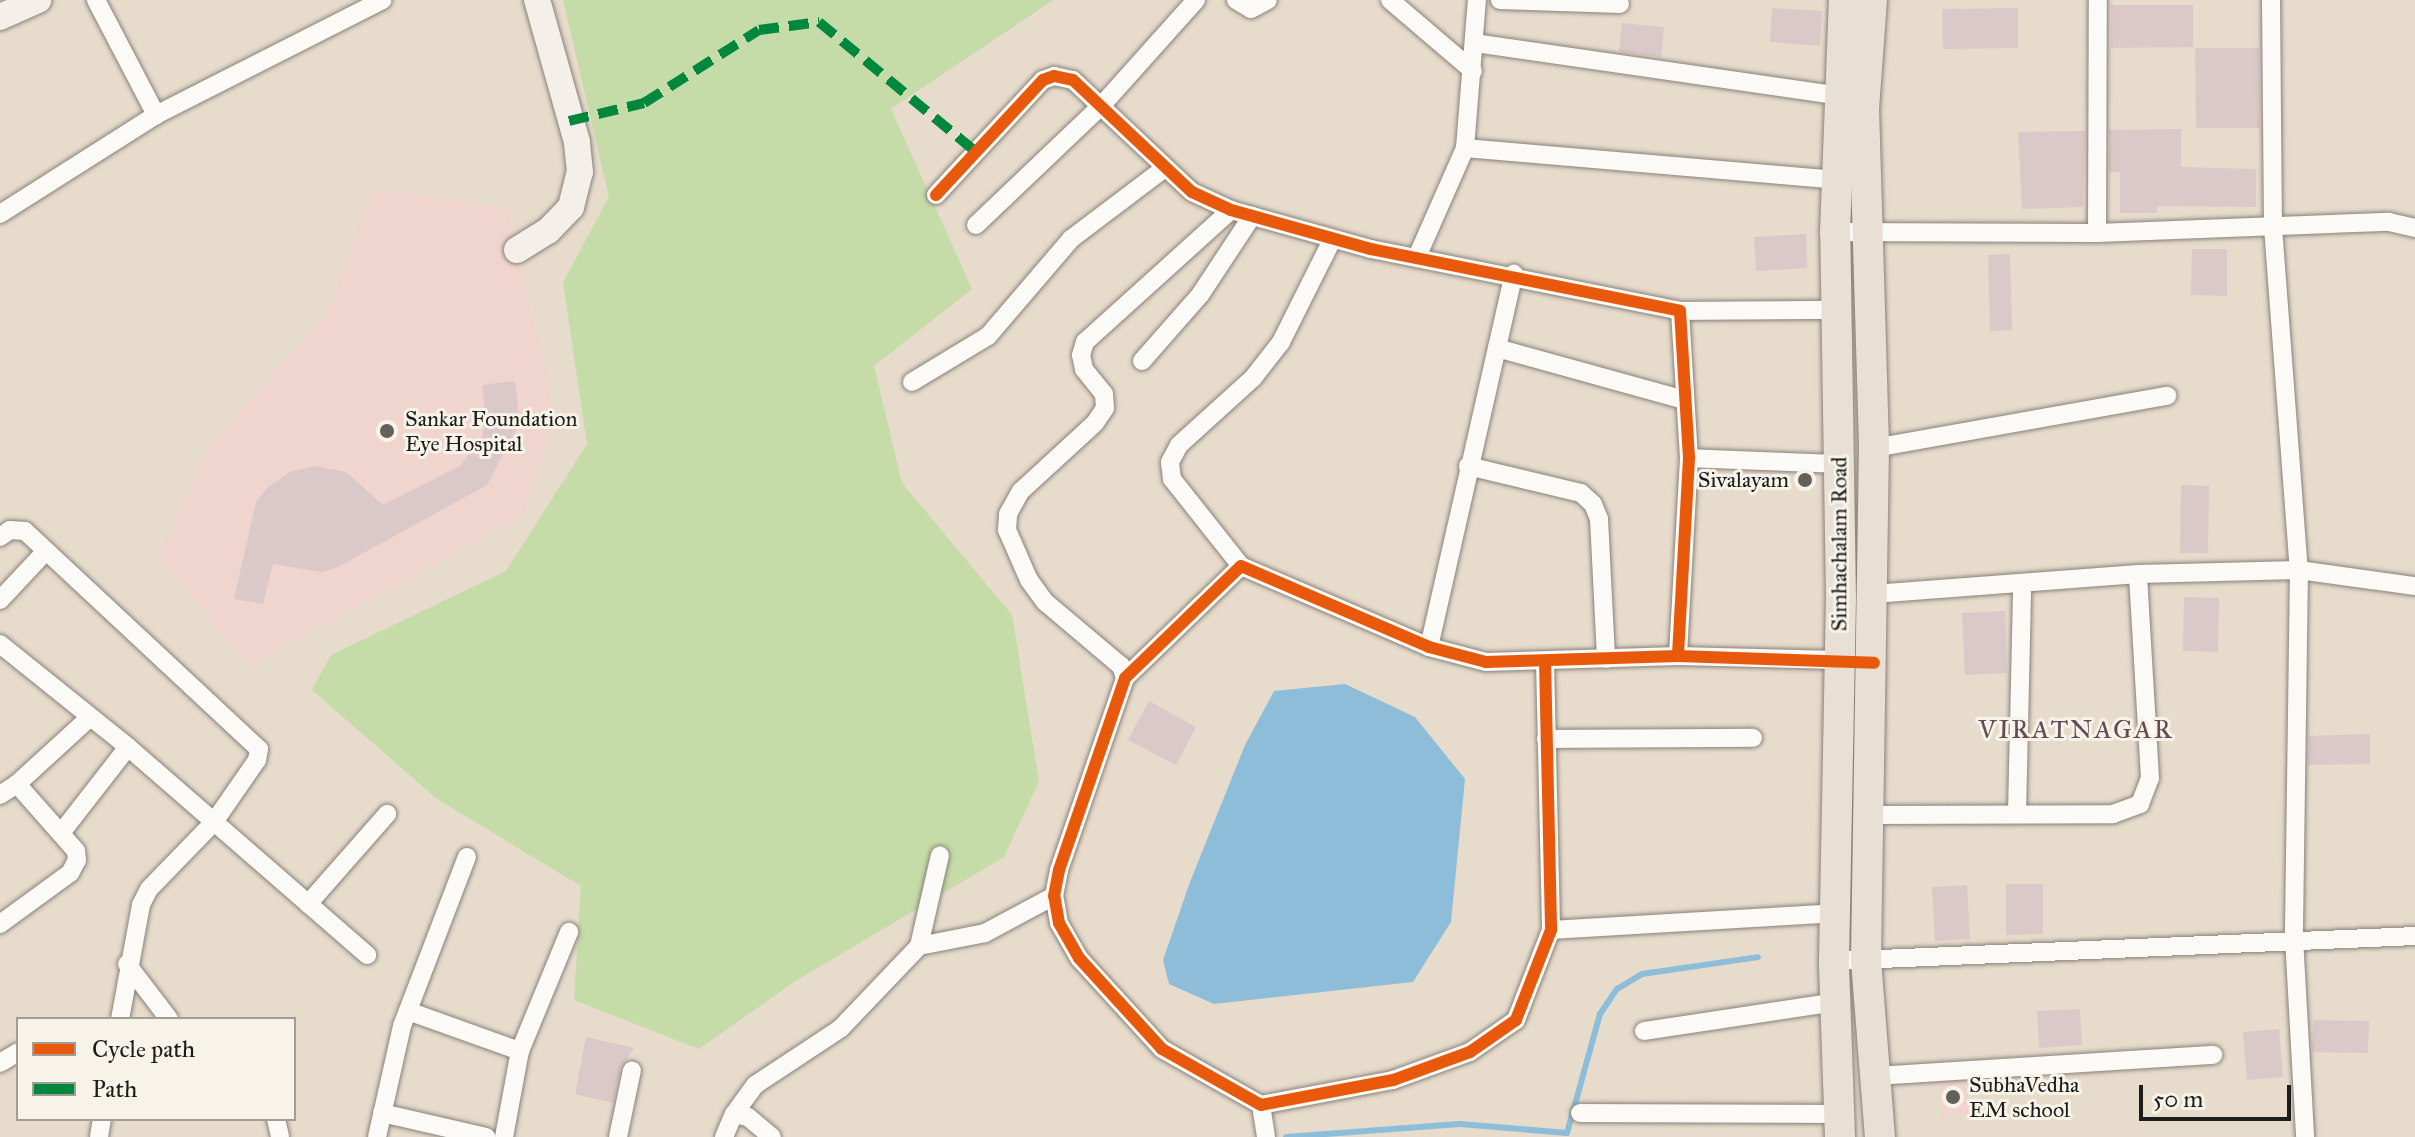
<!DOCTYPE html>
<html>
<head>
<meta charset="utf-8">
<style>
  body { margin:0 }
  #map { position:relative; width:2415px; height:1137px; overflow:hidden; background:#e7dbcc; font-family:"IM FELL Great Primer",serif }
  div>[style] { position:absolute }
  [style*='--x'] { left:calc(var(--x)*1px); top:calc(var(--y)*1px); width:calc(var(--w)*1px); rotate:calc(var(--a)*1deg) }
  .built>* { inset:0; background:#f0d5ce }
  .green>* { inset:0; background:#c5dba8 }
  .water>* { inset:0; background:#8ebdd9 }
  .stream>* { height:6px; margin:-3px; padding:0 3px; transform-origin:3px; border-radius:3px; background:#8ebdd9 }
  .building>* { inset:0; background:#dbc8c8 }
  .roads { filter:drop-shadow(0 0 2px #88827a) drop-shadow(0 0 2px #88827a) }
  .street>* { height:18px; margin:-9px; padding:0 9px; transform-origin:9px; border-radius:9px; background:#fbfaf7 }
  .secondary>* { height:26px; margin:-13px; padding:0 13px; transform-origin:13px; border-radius:13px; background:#f4efe9 }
  .primary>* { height:30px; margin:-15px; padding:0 15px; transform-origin:15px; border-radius:15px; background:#e8e0d4 }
  .quiet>* { height:10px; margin-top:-5px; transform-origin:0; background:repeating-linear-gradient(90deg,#00873e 0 20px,transparent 0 30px) }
  .cycleway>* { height:12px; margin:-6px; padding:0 6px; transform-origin:6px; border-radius:6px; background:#e8590c }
  .dots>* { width:22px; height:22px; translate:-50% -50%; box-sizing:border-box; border:4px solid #f7f3e8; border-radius:50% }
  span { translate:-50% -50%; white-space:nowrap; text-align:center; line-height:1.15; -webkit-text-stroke:6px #f7f3e8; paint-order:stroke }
  .poi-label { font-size:22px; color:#1c1c1c }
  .left { translate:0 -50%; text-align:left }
  .right { translate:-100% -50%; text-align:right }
  .street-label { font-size:22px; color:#1c1c1c }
  .quarter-label { font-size:26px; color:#644b55; letter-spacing:2px }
  .legend { position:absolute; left:16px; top:1017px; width:280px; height:104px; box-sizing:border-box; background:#f7f3e8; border:2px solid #9f9d96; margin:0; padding:10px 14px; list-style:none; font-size:24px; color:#1c1c1c }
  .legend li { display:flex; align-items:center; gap:16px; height:40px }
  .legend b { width:40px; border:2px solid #9f9d96 }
  .scale { position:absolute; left:2139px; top:1085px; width:152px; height:36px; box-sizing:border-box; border:4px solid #1c1c1c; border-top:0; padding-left:10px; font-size:24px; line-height:28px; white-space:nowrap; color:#1c1c1c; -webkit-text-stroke:6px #f7f3e8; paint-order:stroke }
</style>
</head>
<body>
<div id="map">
  <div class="built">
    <div style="clip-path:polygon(373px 189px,507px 207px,555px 416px,524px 515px,250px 665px,158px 558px,210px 445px,327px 315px)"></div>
    <div style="clip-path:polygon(1965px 1078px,1968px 1115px,1941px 1117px,1938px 1080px)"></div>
  </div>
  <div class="green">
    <div style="clip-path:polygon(563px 0,1053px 0,891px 109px,972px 289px,874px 366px,902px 483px,1012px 615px,1039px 781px,1004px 857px,794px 982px,699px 1049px,574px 1000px,581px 886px,437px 799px,312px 690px,331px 655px,506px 571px,587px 444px,563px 282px,609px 197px)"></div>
  </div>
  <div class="water">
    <div style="clip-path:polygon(1345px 684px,1415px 717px,1465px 779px,1451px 922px,1413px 982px,1214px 1004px,1169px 984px,1163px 960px,1190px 882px,1245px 745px,1274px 691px)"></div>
  </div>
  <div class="stream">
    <div style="--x:1286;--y:1137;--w:174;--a:-4.3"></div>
    <div style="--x:1460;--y:1124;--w:107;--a:4.8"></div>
    <div style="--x:1567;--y:1133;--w:123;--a:-74.5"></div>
    <div style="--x:1600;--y:1014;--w:30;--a:-56"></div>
    <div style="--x:1617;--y:989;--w:29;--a:-31"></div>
    <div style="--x:1642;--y:974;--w:117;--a:-8.3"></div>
  </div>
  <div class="building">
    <div style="clip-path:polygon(2111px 5px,2193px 5px,2193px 47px,2111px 48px)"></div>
    <div style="clip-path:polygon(1772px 8px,1822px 11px,1820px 46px,1770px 42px)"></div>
    <div style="clip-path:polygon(2018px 8px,2018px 48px,1943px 49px,1942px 9px)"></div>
    <div style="clip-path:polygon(1622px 23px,1664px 27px,1661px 57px,1619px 52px)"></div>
    <div style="clip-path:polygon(2195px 48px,2259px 48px,2260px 128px,2196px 128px)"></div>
    <div style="clip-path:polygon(2181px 129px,2181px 167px,2256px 169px,2256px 207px,2157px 206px,2157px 213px,2120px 213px,2120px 172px,2109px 172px,2109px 130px)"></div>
    <div style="clip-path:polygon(2085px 131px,2083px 207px,2022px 209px,2018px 132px)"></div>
    <div style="clip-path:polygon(1806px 234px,1807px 268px,1756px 271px,1754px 237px)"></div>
    <div style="clip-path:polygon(2192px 249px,2227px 249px,2227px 296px,2191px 295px)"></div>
    <div style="clip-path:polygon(2010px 254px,2012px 330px,1990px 331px,1988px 255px)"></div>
    <div style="clip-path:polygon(515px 381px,520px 423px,487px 485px,338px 567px,322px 572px,273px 564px,263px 604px,234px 599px,256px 502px,267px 488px,290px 472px,315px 466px,346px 472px,383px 505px,460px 466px,482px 437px,486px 420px,482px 385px)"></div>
    <div style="clip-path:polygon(2181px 485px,2209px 486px,2208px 553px,2180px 553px)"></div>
    <div style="clip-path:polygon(2184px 597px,2219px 598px,2218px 652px,2183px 651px)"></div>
    <div style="clip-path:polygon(2005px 611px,2007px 673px,1965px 675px,1962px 613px)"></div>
    <div style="clip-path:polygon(1149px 701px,1196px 727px,1176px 765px,1128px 740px)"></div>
    <div style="clip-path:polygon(2370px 734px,2370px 764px,2308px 765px,2309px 736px)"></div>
    <div style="clip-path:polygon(2006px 884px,2043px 884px,2043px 934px,2006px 935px)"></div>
    <div style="clip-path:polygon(1967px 885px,1970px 939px,1935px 941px,1932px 887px)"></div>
    <div style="clip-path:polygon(2080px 1009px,2082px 1045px,2039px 1048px,2037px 1011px)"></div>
    <div style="clip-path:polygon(2313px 1020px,2369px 1021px,2368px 1053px,2312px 1052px)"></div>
    <div style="clip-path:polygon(2279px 1029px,2283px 1077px,2247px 1080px,2243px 1032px)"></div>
    <div style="clip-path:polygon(586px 1037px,634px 1048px,621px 1067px,613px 1103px,575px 1094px)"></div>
  </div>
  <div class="roads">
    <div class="street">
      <div style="--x:96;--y:0;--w:130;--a:62.4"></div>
      <div style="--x:1236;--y:0;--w:17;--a:31"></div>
      <div style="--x:1251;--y:9;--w:19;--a:-28"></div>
      <div style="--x:1390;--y:0;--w:109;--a:40.5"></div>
      <div style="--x:1500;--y:0;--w:120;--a:1.9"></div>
      <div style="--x:2271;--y:0;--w:227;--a:89.5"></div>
      <div style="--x:2273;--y:227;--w:344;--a:85.7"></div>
      <div style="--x:2299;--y:570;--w:368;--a:90.8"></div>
      <div style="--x:2294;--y:938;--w:199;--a:86.8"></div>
      <div style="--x:1474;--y:43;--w:370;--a:8.2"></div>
      <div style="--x:1465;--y:148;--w:373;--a:4.9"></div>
      <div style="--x:936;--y:195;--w:157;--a:-47.1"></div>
      <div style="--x:1043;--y:80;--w:12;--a:-20"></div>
      <div style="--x:1054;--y:76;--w:19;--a:12"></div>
      <div style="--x:1073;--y:80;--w:163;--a:43.3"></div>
      <div style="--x:1192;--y:192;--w:43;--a:24.8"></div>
      <div style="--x:1231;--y:210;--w:145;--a:15.6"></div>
      <div style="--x:1371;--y:249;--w:315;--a:11.3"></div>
      <div style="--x:1680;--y:311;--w:147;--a:86.5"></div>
      <div style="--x:1689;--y:458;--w:198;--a:93.2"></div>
      <div style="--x:0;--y:214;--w:185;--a:-32.4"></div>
      <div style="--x:156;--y:115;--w:254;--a:-26.9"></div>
      <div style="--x:976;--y:225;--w:174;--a:-43.6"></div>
      <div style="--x:1102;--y:105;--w:141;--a:-48.2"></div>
      <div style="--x:1835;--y:232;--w:262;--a:0.2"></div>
      <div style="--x:2097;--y:233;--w:292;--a:-2.2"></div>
      <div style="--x:2389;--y:222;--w:27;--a:13"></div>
      <div style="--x:2097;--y:233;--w:233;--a:-89.8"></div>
      <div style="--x:1417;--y:257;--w:119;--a:-66.2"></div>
      <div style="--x:1465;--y:148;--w:148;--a:-85.4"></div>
      <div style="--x:1680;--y:311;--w:157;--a:-0.4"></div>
      <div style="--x:1497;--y:348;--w:195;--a:15.5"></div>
      <div style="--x:1142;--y:361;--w:88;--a:-48.7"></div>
      <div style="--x:1200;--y:295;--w:95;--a:-56.6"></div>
      <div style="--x:912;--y:382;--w:89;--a:-31.2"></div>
      <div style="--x:988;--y:336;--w:128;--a:-49.4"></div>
      <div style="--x:1071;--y:239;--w:118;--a:-37.1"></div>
      <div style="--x:1874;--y:448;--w:298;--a:-10.1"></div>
      <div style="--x:1689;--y:458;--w:150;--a:2.3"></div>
      <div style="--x:1468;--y:466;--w:116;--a:13.4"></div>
      <div style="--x:1581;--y:493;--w:16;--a:43"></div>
      <div style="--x:1593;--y:504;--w:16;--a:68"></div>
      <div style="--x:1599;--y:519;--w:140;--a:87.1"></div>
      <div style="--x:0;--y:537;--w:12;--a:-35"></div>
      <div style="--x:10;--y:530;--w:15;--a:4"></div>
      <div style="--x:25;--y:531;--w:320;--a:43"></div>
      <div style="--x:259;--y:749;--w:11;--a:100"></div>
      <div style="--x:257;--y:760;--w:75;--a:124.7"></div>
      <div style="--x:214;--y:822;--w:93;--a:134.1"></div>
      <div style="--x:149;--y:889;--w:18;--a:117"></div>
      <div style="--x:141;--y:905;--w:116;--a:100.4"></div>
      <div style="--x:1241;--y:566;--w:111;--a:-128.4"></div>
      <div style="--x:1172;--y:479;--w:17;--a:-97"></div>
      <div style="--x:1170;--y:462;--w:19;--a:-62"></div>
      <div style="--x:1179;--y:445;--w:100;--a:-42.2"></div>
      <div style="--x:1253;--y:378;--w:46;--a:-52.1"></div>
      <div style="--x:1281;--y:342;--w:114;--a:-63.4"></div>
      <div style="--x:1873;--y:594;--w:266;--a:-4.3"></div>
      <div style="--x:2138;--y:574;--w:161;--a:-1.4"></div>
      <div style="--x:2299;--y:570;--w:117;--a:7.9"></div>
      <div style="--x:0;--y:600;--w:67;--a:-46.8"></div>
      <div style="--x:0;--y:644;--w:164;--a:38.8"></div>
      <div style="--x:128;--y:747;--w:317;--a:41"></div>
      <div style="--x:1429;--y:647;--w:383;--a:-77.2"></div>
      <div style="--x:1545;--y:661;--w:269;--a:88.7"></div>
      <div style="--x:1551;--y:930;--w:97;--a:111.3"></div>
      <div style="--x:1516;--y:1020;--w:56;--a:145.2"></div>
      <div style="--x:1470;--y:1052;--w:82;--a:160"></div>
      <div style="--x:1393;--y:1080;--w:134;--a:169.3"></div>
      <div style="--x:1261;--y:1105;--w:114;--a:-150.5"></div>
      <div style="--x:1162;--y:1049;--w:123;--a:-132.4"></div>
      <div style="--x:1079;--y:958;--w:40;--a:-119.7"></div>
      <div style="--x:1059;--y:923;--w:27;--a:-100"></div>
      <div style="--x:1054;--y:896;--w:26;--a:-79"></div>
      <div style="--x:1059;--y:870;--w:203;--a:-71"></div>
      <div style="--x:1125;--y:678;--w:161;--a:-44"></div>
      <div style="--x:1241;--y:566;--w:205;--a:23.3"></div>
      <div style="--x:1429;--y:647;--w:59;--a:14.7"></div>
      <div style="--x:1486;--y:662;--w:192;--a:-1.8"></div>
      <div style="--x:1678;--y:656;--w:169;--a:1.4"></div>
      <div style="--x:1125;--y:678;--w:13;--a:-108"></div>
      <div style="--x:1121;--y:666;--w:99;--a:-139.9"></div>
      <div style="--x:1045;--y:602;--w:27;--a:-126"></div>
      <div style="--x:1029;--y:580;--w:55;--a:-113.7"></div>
      <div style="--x:1007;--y:530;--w:16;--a:-86"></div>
      <div style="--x:1008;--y:514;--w:26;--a:-61"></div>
      <div style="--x:1021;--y:491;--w:100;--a:-42.6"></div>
      <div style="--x:1095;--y:423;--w:18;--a:-56"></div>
      <div style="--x:1105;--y:408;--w:14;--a:-94"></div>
      <div style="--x:1104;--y:394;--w:32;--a:-129"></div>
      <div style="--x:1084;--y:369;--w:14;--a:-102"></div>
      <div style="--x:1081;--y:355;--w:14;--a:-73"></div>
      <div style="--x:1085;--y:342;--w:197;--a:-42.1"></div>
      <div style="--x:1546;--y:739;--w:207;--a:-0.3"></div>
      <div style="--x:17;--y:784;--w:98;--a:-42.5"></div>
      <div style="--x:0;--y:795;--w:20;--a:-33"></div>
      <div style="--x:17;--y:784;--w:89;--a:48.6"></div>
      <div style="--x:76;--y:851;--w:9;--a:84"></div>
      <div style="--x:77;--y:860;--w:15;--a:118"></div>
      <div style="--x:70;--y:873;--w:87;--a:143.9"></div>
      <div style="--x:2017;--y:814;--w:228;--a:-88.7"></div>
      <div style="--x:1869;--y:815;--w:244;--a:-0.2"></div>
      <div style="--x:2113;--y:814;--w:29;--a:-20"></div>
      <div style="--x:2140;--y:804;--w:28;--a:-69"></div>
      <div style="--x:2150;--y:778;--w:204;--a:-93.4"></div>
      <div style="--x:61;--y:833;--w:109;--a:-52.1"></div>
      <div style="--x:308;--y:904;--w:120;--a:-48.7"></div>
      <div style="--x:1551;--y:930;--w:283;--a:-3.4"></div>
      <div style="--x:919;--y:946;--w:93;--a:-77"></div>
      <div style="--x:1834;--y:961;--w:582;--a:-2.46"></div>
      <div style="--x:127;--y:964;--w:69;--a:52.6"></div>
      <div style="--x:408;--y:1011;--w:119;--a:19.7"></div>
      <div style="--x:1644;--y:1031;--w:193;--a:-8.6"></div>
      <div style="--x:0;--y:1063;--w:21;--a:-31"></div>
      <div style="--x:1876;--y:1076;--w:338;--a:-3.6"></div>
      <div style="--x:1261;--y:1105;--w:32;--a:81"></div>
      <div style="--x:382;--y:1113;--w:107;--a:13"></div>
      <div style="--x:1580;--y:1113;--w:259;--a:0.2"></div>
      <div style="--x:734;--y:1114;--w:36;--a:-54"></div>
      <div style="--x:755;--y:1085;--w:103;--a:-33.5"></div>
      <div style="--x:841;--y:1028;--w:113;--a:-46.4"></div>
      <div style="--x:919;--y:946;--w:67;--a:-11.1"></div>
      <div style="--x:985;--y:933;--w:78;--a:-28.2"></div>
      <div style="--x:276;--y:1119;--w:18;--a:77"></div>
      <div style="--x:99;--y:1137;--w:18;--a:-81"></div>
      <div style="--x:377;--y:1137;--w:114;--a:-77.3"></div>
      <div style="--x:402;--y:1026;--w:181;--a:-69"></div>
      <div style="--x:504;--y:1137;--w:87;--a:-79.5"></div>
      <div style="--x:520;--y:1051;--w:129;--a:-67.6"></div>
      <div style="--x:618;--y:1137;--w:68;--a:-78.2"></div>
      <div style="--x:724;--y:1137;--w:25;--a:-67"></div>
      <div style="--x:734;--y:1114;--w:14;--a:12"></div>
      <div style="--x:748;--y:1117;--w:31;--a:40"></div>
    </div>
    <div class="secondary">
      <div style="--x:0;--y:17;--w:42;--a:-24.1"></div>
      <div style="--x:517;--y:250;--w:36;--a:-32"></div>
      <div style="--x:548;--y:231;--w:33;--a:-46"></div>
      <div style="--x:571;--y:207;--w:36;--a:-76"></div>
      <div style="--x:580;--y:172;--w:30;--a:-96"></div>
      <div style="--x:577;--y:142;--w:148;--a:-105.7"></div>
    </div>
    <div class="primary">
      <div style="--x:1872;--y:0;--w:108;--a:94.2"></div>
      <div style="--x:1864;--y:108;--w:340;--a:88.3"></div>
      <div style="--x:1874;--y:448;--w:512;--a:90.9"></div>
      <div style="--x:1866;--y:960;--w:178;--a:85.5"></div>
      <div style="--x:1840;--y:1137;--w:176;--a:-92"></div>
      <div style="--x:1834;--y:961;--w:362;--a:-88.9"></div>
      <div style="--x:1841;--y:599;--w:367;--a:-90.9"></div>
      <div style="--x:1835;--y:232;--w:232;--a:-87.8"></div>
    </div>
  </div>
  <div class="quiet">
    <div style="--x:569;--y:121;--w:77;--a:-13.5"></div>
    <div style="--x:644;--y:103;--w:136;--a:-32.4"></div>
    <div style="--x:759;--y:30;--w:61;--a:-7.6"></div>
    <div style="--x:819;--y:22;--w:204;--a:39.6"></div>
  </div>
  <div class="cycleway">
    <div style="--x:936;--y:195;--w:157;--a:-47.1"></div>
    <div style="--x:1043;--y:80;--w:12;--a:-20"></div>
    <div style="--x:1054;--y:76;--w:19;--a:12"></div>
    <div style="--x:1073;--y:80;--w:163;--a:43.3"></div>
    <div style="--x:1192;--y:192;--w:43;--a:24.8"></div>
    <div style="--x:1231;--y:210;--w:145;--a:15.6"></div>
    <div style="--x:1371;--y:249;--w:315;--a:11.3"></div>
    <div style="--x:1680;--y:311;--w:147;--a:86.5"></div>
    <div style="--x:1689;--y:458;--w:198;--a:93.2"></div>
    <div style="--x:1545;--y:661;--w:269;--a:88.7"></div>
    <div style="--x:1551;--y:930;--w:97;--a:111.3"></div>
    <div style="--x:1516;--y:1020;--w:56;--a:145.2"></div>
    <div style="--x:1470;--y:1052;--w:82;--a:160"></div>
    <div style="--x:1393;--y:1080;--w:134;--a:169.3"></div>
    <div style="--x:1261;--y:1105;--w:114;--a:-150.5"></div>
    <div style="--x:1162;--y:1049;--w:123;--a:-132.4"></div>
    <div style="--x:1079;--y:958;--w:40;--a:-119.7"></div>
    <div style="--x:1059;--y:923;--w:27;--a:-100"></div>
    <div style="--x:1054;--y:896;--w:26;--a:-79"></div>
    <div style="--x:1059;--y:870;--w:203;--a:-71"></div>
    <div style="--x:1125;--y:678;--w:161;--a:-44"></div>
    <div style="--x:1241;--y:566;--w:205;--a:23.3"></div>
    <div style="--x:1429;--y:647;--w:59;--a:14.7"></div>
    <div style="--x:1486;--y:662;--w:192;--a:-1.8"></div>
    <div style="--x:1678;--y:656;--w:196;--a:2"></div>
  </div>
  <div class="dots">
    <div style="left:387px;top:431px;background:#635f5a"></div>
    <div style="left:1805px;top:480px;background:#635f5a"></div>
    <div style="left:1953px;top:1097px;background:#635f5a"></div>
  </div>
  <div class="poi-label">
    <span class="left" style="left:405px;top:431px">Sankar Foundation<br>Eye Hospital</span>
    <span class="right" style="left:1789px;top:480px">Sivalayam</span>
    <span class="left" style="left:1969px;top:1097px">SubhaVedha<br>EM school</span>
  </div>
  <div class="street-label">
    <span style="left:1839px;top:544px;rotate:-90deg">Simhachalam Road</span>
  </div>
  <div class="quarter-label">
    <span style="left:2076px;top:730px">VIRATNAGAR</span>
  </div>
  <ul class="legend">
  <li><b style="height:10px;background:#e8590c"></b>Cycle path</li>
  <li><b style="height:10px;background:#00873e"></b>Path</li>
  </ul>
  <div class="scale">50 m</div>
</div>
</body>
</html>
